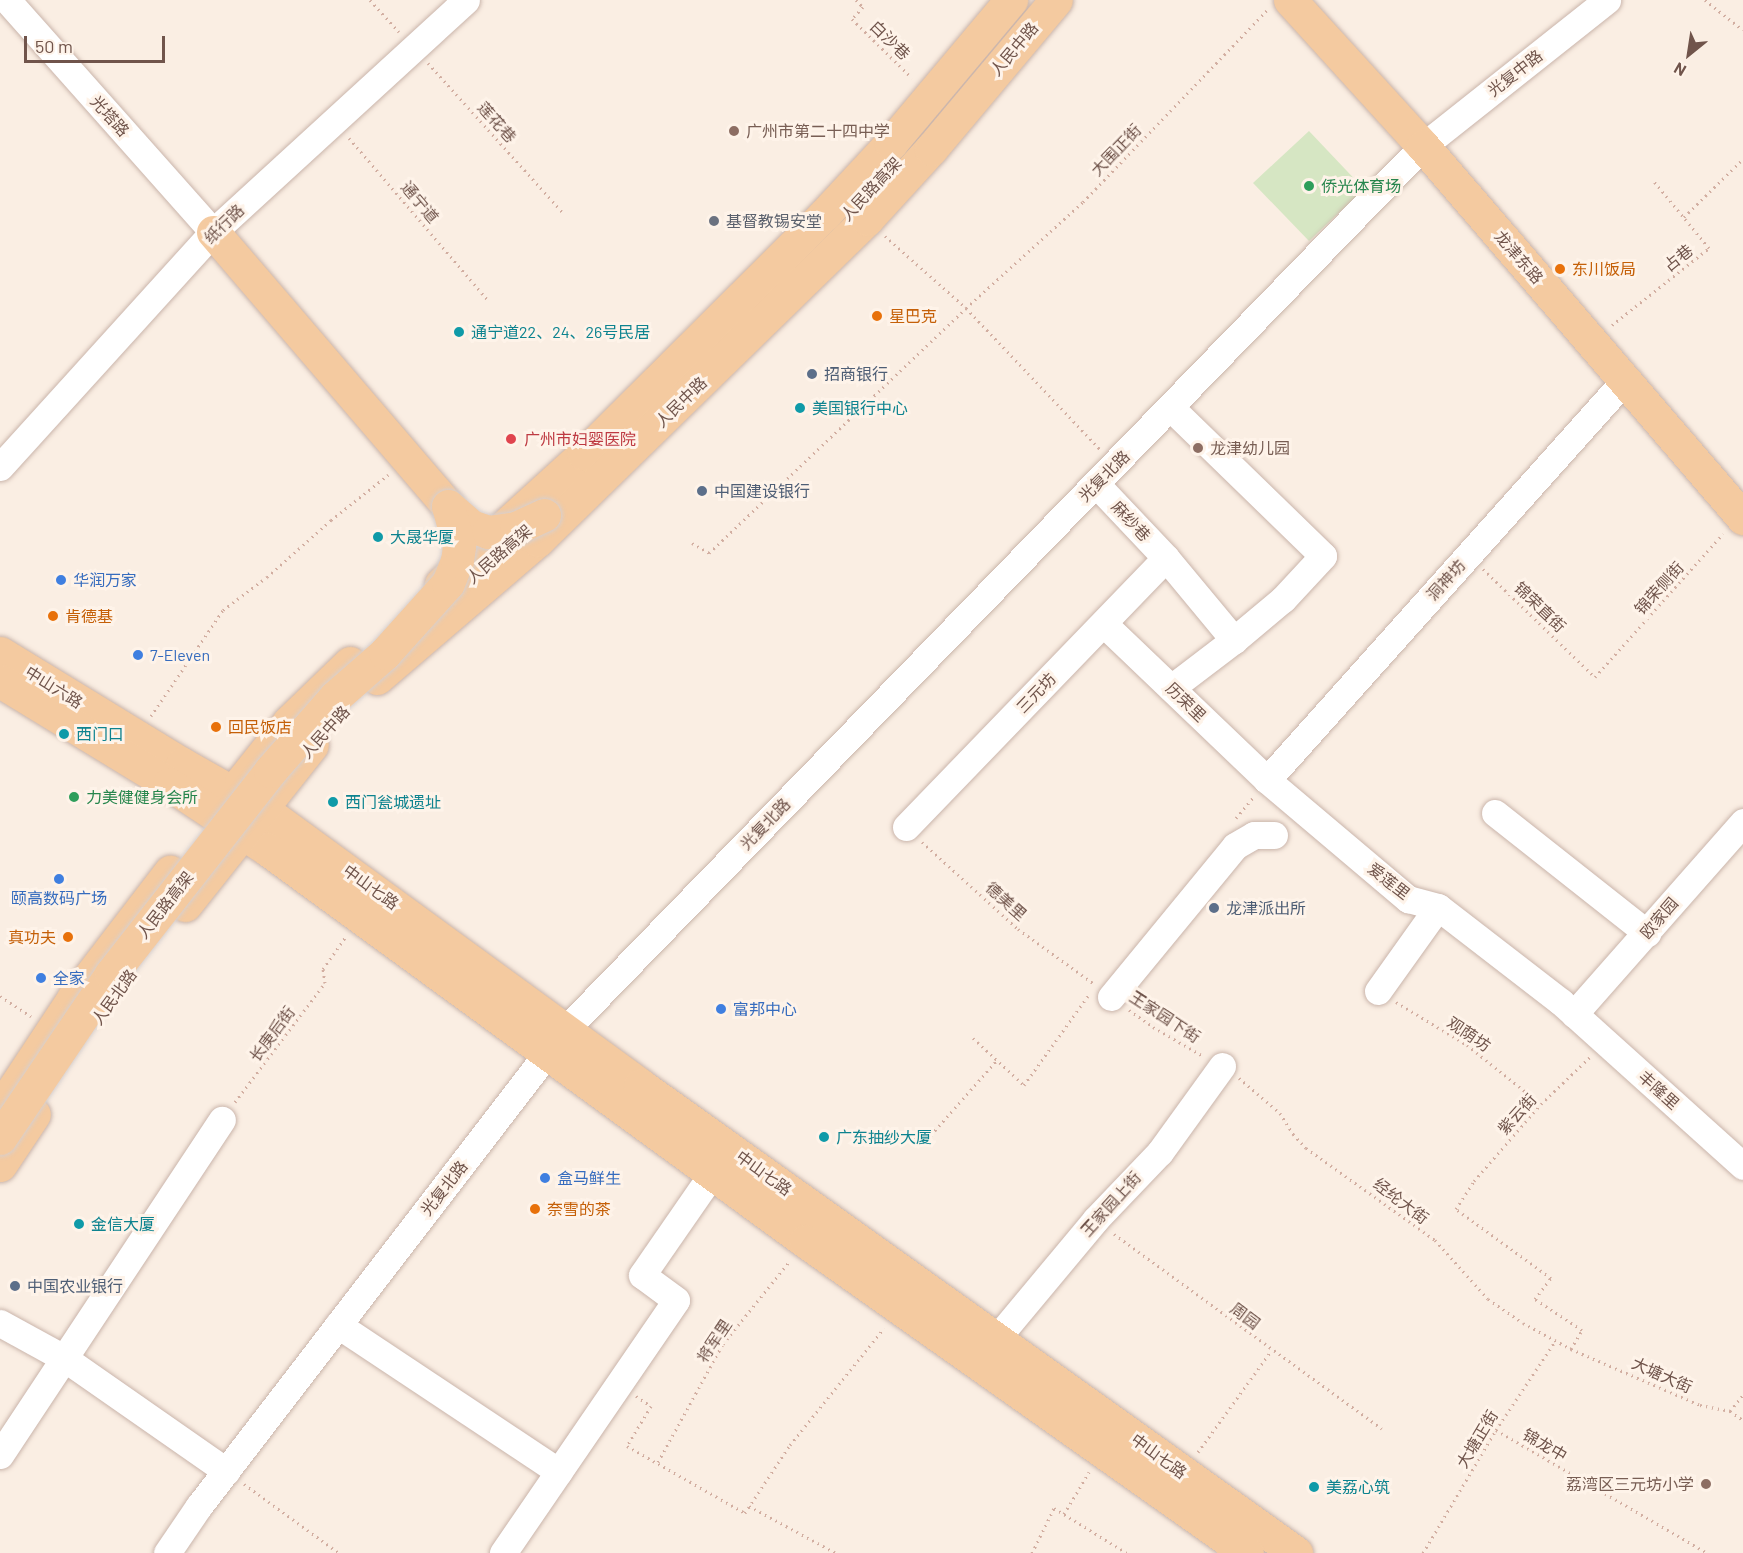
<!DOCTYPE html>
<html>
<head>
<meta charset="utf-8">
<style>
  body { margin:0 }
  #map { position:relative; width:1743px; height:1553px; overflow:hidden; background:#faeee3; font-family:Barlow,"Noto Sans SC",sans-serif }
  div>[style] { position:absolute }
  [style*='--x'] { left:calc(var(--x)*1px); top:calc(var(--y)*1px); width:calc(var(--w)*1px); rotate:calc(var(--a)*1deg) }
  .green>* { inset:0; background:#d6e6c3 }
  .path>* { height:3px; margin-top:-1.5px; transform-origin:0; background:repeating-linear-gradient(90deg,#d2aea1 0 1.5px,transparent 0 6px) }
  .roads { filter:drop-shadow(0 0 2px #cab5ab) drop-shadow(0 0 2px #cab5ab) }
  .minor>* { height:27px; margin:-13.5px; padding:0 13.5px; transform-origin:13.5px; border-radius:13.5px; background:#fff }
  .major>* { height:33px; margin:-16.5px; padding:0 16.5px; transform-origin:16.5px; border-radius:16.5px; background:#f4caa0 }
  .bridges { filter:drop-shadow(0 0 2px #d7cfcd) drop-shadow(0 0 2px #d7cfcd) }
  .major-bridge>* { height:33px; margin:-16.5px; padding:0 16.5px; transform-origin:16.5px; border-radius:16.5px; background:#f4caa0 }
  .dots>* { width:16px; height:16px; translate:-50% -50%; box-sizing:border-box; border:3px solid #fef3e9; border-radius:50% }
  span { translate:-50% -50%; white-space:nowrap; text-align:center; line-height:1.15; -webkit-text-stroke:6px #fef3e9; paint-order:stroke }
  .street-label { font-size:16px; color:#70544b }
  .education-label { font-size:16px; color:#785e54 }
  .left { translate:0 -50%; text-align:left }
  .right { translate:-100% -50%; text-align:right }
  .leisure-label { font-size:16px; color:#27864d }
  .worship-label { font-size:16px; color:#5b616d }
  .food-label { font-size:16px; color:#c56008 }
  .culture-label { font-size:16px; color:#0d838f }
  .service-label { font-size:16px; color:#4e5e75 }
  .health-label { font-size:16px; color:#be3a42 }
  .shop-label { font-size:16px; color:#366cbe }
  .north { position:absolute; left:1659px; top:24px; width:60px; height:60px; -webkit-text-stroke:4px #fef3e9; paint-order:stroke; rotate:210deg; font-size:16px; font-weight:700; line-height:24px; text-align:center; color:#70544b }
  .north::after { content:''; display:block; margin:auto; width:21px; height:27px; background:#70544b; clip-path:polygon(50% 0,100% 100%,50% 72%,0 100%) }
  .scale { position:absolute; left:24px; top:36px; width:141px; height:27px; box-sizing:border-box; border:3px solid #70544b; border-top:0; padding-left:8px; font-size:18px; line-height:21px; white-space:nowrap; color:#70544b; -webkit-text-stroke:4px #fef3e9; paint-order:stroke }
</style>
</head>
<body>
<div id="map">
  <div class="green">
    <div style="clip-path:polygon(1309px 131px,1364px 189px,1309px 241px,1253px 183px)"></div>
  </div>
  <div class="path">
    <div style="--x:370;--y:0;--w:43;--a:47.8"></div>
    <div style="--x:856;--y:0;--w:10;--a:45"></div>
    <div style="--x:863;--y:7;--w:16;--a:133"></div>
    <div style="--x:852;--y:19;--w:84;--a:44.5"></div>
    <div style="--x:1705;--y:0;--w:48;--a:38.3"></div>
    <div style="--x:428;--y:63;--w:202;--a:48"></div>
    <div style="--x:349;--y:138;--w:212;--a:49.4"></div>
    <div style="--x:1684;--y:217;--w:83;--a:-44.5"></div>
    <div style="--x:885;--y:236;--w:108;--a:41.6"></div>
    <div style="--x:966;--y:308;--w:195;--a:46.5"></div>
    <div style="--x:1612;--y:325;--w:124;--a:-38.4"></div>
    <div style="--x:1709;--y:248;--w:88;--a:-129.5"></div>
    <div style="--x:692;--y:543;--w:20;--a:30"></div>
    <div style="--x:709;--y:553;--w:355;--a:-43.6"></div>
    <div style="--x:966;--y:308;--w:158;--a:-42.2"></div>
    <div style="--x:1083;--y:202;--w:266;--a:-46.2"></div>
    <div style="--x:1483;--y:569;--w:156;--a:44"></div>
    <div style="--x:1595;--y:677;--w:192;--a:-48.2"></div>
    <div style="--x:151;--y:716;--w:128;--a:-55.8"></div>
    <div style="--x:223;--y:610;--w:55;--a:-36.9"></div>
    <div style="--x:267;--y:577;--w:86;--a:-41.7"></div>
    <div style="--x:331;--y:520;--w:73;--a:-38.3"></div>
    <div style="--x:1236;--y:818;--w:26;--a:-50"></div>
    <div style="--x:922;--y:842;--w:130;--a:42.2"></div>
    <div style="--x:1018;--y:929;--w:92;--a:35.8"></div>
    <div style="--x:0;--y:996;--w:37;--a:33"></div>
    <div style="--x:1396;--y:1002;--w:83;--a:31.2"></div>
    <div style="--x:1467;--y:1045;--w:95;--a:38.6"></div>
    <div style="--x:1129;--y:1010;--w:29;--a:35"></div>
    <div style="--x:1153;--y:1027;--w:58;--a:30.1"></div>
    <div style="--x:973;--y:1038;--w:69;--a:42.7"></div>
    <div style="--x:1024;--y:1085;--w:110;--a:-54.3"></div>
    <div style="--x:1239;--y:1078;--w:54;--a:40.5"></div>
    <div style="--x:1280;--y:1113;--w:25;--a:58"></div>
    <div style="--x:1293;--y:1134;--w:19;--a:47"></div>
    <div style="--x:1306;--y:1148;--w:158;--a:35.5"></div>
    <div style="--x:1435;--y:1240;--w:79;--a:48.1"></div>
    <div style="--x:1488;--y:1299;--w:42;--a:34.4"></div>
    <div style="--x:1523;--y:1323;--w:55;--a:28.4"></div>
    <div style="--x:1571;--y:1349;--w:141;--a:23.5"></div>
    <div style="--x:1700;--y:1405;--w:31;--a:11"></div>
    <div style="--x:1730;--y:1411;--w:16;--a:35"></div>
    <div style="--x:235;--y:1102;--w:149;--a:-52.9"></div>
    <div style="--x:325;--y:983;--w:14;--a:-98"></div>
    <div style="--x:323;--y:969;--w:39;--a:-55"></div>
    <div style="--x:914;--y:1137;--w:11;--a:38"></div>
    <div style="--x:923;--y:1144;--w:112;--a:-48.6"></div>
    <div style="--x:1114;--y:1234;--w:331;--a:36"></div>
    <div style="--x:1571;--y:1349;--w:22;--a:-60"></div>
    <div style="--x:1582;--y:1330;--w:56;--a:-146.6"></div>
    <div style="--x:1535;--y:1299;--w:26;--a:-53"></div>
    <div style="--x:1551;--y:1278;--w:117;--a:-144"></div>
    <div style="--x:1456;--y:1209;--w:33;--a:-57"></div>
    <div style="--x:1474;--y:1181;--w:102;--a:-49"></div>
    <div style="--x:1541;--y:1104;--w:68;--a:-43.8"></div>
    <div style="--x:636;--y:1396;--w:18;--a:34"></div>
    <div style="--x:651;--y:1406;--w:47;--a:121"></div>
    <div style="--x:627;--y:1446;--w:136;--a:29.6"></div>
    <div style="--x:745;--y:1513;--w:82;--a:-56.5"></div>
    <div style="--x:790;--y:1445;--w:150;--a:-51.2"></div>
    <div style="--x:1730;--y:1411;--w:21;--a:-51"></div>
    <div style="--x:1496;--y:1430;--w:244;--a:30.2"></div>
    <div style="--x:1198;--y:1452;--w:125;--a:-54.1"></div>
    <div style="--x:658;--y:1462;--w:135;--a:-61.2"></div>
    <div style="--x:723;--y:1344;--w:105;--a:-51.2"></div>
    <div style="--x:244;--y:1484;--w:117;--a:36"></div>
    <div style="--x:749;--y:1506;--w:99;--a:28.4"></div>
    <div style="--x:1064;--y:1514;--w:49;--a:-59.2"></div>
    <div style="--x:1032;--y:1553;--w:50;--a:-63.9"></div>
    <div style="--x:1054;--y:1508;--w:86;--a:31.7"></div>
    <div style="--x:1423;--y:1553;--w:143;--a:-59.3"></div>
    <div style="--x:1496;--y:1430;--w:108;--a:-56.3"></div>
  </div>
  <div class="roads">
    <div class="minor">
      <div style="--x:7;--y:0;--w:310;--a:48.4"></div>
      <div style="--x:1171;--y:408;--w:212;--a:44.2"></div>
      <div style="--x:1323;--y:556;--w:59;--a:132.9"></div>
      <div style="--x:1283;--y:599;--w:64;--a:140.1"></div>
      <div style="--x:0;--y:467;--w:317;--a:-47.8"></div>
      <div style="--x:213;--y:232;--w:343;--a:-42.5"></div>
      <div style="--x:1096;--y:484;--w:102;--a:46.6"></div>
      <div style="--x:1166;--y:558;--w:107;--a:50.3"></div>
      <div style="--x:1234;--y:640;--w:79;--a:142.7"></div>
      <div style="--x:1104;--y:624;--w:226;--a:43.7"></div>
      <div style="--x:1267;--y:780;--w:185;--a:40.2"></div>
      <div style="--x:1408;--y:899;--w:31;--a:15"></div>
      <div style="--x:1438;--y:907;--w:155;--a:37.7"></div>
      <div style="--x:1561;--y:1002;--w:245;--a:42"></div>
      <div style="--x:1267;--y:780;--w:537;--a:-48.17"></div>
      <div style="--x:1495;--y:813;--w:194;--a:38.3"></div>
      <div style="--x:906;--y:827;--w:374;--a:-46"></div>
      <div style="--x:1378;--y:991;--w:103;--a:-54.5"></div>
      <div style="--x:1111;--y:997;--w:195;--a:-50.6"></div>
      <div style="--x:1235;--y:846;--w:22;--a:-30"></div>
      <div style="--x:1254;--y:835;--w:20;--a:0"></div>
      <div style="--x:1574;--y:1014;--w:256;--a:-48.6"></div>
      <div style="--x:0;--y:1323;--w:73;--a:28.7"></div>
      <div style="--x:64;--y:1358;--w:198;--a:34.9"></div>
      <div style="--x:338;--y:1325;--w:265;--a:33.6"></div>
      <div style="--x:996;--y:1339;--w:155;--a:-50.2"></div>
      <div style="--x:1095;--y:1220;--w:94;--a:-46.3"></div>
      <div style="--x:1160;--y:1152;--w:106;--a:-54.2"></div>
      <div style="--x:0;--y:1455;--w:402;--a:-56.5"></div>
      <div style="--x:167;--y:1553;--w:57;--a:-55.8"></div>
      <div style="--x:199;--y:1506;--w:600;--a:-52.44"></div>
      <div style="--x:565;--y:1030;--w:1232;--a:-45.86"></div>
      <div style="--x:1423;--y:146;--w:235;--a:-38.4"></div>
      <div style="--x:503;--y:1553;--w:306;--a:-55.6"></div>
      <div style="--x:676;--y:1300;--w:42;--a:-143.7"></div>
      <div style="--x:642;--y:1275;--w:123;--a:-55.3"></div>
    </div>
    <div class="major">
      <div style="--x:1290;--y:0;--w:197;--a:47.7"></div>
      <div style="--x:1423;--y:146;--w:491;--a:49.3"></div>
      <div style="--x:213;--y:232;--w:361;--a:49.4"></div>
      <div style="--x:441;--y:584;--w:193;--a:-42.3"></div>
      <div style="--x:584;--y:454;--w:340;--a:-44.9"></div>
      <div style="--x:825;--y:214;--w:97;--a:-47.1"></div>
      <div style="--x:891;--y:143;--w:187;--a:-50"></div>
      <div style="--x:0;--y:653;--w:213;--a:31.4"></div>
      <div style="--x:182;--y:764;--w:92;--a:29.4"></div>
      <div style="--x:262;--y:809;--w:468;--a:36.1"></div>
      <div style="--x:640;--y:1085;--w:806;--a:35.5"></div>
      <div style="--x:377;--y:678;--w:212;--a:-40.6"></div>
      <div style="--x:538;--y:540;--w:460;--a:-44.3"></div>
      <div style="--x:867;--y:219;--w:95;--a:-47.6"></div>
      <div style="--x:931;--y:149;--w:194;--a:-50"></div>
      <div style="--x:0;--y:681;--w:198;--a:31.4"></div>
      <div style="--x:169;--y:784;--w:118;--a:33.6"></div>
      <div style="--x:267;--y:849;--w:666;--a:36.08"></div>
      <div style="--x:805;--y:1241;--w:541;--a:35.22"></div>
      <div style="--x:241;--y:782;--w:77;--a:-51.3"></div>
      <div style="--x:289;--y:722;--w:85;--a:-44"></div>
      <div style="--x:185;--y:905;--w:204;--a:-51.6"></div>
      <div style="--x:0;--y:1109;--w:134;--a:-56.5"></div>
      <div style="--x:74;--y:997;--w:158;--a:-52.5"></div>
      <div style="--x:0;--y:1165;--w:61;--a:-56.3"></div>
    </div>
  </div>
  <div class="bridges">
    <div class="major-bridge">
      <div style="--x:448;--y:506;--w:30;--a:41"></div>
      <div style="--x:471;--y:526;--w:18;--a:19"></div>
      <div style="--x:488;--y:532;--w:28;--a:-8"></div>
      <div style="--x:516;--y:528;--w:31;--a:-25"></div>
      <div style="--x:0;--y:1138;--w:198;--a:-55.9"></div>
      <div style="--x:111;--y:974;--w:258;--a:-51.9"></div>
      <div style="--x:270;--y:771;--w:98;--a:-48.7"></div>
      <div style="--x:335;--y:697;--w:67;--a:-41.3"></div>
      <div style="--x:385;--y:653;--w:94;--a:-48"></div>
      <div style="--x:448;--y:583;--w:24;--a:-68"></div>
      <div style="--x:457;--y:561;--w:15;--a:-82"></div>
      <div style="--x:459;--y:546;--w:41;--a:-105.4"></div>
    </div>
  </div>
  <div class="dots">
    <div style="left:734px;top:131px;background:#8d6e63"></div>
    <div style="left:1309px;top:186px;background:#2e9e5b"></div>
    <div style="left:714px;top:221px;background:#6b7280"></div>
    <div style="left:1560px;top:269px;background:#e8710a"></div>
    <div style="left:877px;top:316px;background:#e8710a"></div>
    <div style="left:459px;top:332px;background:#0f9aa8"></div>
    <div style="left:812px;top:374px;background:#5c6f8a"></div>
    <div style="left:800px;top:408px;background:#0f9aa8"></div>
    <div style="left:511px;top:439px;background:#e0444e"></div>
    <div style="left:1198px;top:448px;background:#8d6e63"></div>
    <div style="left:702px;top:491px;background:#5c6f8a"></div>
    <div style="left:378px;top:537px;background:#0f9aa8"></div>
    <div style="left:61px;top:580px;background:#3f7fe0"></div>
    <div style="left:53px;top:616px;background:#e8710a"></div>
    <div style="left:138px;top:655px;background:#3f7fe0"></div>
    <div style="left:216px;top:727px;background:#e8710a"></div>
    <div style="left:64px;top:734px;background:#0f9aa8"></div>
    <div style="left:74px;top:797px;background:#2e9e5b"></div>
    <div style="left:333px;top:802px;background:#0f9aa8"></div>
    <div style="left:59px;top:879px;background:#3f7fe0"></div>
    <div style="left:1214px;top:908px;background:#5c6f8a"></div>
    <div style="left:68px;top:937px;background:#e8710a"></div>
    <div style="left:41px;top:978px;background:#3f7fe0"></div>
    <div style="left:721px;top:1009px;background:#3f7fe0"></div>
    <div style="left:824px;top:1137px;background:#0f9aa8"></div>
    <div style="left:545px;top:1178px;background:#3f7fe0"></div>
    <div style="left:535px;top:1209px;background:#e8710a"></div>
    <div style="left:79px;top:1224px;background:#0f9aa8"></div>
    <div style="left:15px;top:1286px;background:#5c6f8a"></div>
    <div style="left:1706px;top:1484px;background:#8d6e63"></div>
    <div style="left:1314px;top:1487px;background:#0f9aa8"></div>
  </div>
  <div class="street-label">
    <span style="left:890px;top:40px;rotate:44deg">白沙巷</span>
    <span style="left:1014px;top:49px;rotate:-50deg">人民中路</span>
    <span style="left:1515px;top:73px;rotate:-38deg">光复中路</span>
    <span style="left:110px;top:116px;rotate:48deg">光塔路</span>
    <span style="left:497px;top:122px;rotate:48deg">莲花巷</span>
    <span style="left:1116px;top:150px;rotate:-46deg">大围正街</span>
    <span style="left:871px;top:189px;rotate:-47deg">人民路高架</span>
    <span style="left:420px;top:202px;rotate:50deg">通宁道</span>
    <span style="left:224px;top:224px;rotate:-44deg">纸行路</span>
    <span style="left:1519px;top:257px;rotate:49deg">龙津东路</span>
    <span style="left:1678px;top:258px;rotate:-39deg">占巷</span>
    <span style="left:681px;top:402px;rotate:-44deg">人民中路</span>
    <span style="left:1104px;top:476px;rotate:-45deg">光复北路</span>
    <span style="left:1131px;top:521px;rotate:47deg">麻纱巷</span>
    <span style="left:499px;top:554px;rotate:-41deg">人民路高架</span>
    <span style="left:1446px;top:580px;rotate:-48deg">洞神坊</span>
    <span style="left:1659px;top:588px;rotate:-48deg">锦荣侧街</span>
    <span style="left:1540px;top:607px;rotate:44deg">锦荣直街</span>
    <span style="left:54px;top:687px;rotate:32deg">中山六路</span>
    <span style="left:1036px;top:693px;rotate:-46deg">三元坊</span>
    <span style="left:1186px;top:702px;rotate:44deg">历荣里</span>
    <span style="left:325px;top:732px;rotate:-48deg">人民中路</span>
    <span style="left:765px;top:824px;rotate:-46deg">光复北路</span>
    <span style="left:1389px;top:881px;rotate:38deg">爱莲里</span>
    <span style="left:371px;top:887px;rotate:36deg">中山七路</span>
    <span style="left:1006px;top:901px;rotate:42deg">德美里</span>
    <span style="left:165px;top:905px;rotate:-52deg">人民路高架</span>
    <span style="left:1659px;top:918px;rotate:-49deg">欧家园</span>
    <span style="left:114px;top:997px;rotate:-54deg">人民北路</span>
    <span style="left:1165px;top:1017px;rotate:33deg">王家园下街</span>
    <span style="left:272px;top:1034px;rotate:-53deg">长庚后街</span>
    <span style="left:1469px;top:1034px;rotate:34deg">观荫坊</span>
    <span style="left:1659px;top:1090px;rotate:42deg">丰隆里</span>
    <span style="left:1517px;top:1114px;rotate:-48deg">紫云街</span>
    <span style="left:764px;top:1173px;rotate:36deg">中山七路</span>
    <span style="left:444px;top:1188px;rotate:-52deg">光复北路</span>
    <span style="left:1401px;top:1201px;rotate:37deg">经纶大街</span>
    <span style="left:1111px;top:1204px;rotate:-48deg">王家园上街</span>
    <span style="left:1245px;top:1316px;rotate:37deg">周园</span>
    <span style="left:714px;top:1341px;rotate:-56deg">将军里</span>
    <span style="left:1662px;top:1375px;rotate:24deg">大塘大街</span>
    <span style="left:1477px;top:1439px;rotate:-59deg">大塘正街</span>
    <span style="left:1545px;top:1445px;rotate:30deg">锦龙中</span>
    <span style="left:1159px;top:1456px;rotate:36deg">中山七路</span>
  </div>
  <div class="education-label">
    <span class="left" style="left:746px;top:131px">广州市第二十四中学</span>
    <span class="left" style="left:1210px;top:448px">龙津幼儿园</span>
    <span class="right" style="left:1694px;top:1484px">荔湾区三元坊小学</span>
  </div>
  <div class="leisure-label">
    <span class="left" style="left:1321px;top:186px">侨光体育场</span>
    <span class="left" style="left:86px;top:797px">力美健健身会所</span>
  </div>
  <div class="worship-label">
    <span class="left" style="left:726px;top:221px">基督教锡安堂</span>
  </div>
  <div class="food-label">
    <span class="left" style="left:1572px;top:269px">东川饭局</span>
    <span class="left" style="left:889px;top:316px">星巴克</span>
    <span class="left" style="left:65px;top:616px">肯德基</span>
    <span class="left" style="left:228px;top:727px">回民饭店</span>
    <span class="right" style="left:56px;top:937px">真功夫</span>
    <span class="left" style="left:547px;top:1209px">奈雪的茶</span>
  </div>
  <div class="culture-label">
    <span class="left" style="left:471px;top:332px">通宁道22、24、26号民居</span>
    <span class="left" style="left:812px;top:408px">美国银行中心</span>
    <span class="left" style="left:390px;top:537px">大晟华厦</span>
    <span class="left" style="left:76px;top:734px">西门口</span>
    <span class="left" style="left:345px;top:802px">西门瓮城遗址</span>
    <span class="left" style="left:836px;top:1137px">广东抽纱大厦</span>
    <span class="left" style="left:91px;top:1224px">金信大厦</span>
    <span class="left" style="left:1326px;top:1487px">美荔心筑</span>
  </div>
  <div class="service-label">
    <span class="left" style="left:824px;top:374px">招商银行</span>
    <span class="left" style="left:714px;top:491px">中国建设银行</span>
    <span class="left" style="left:1226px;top:908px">龙津派出所</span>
    <span class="left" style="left:27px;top:1286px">中国农业银行</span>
  </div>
  <div class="health-label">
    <span class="left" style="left:524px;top:439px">广州市妇婴医院</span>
  </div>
  <div class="shop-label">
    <span class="left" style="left:73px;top:580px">华润万家</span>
    <span class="left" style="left:150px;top:655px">7-Eleven</span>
    <span style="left:59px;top:898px">颐高数码广场</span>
    <span class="left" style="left:53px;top:978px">全家</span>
    <span class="left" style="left:733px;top:1009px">富邦中心</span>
    <span class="left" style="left:557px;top:1178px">盒马鲜生</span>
  </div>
  <div class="north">N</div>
  <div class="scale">50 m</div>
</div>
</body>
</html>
